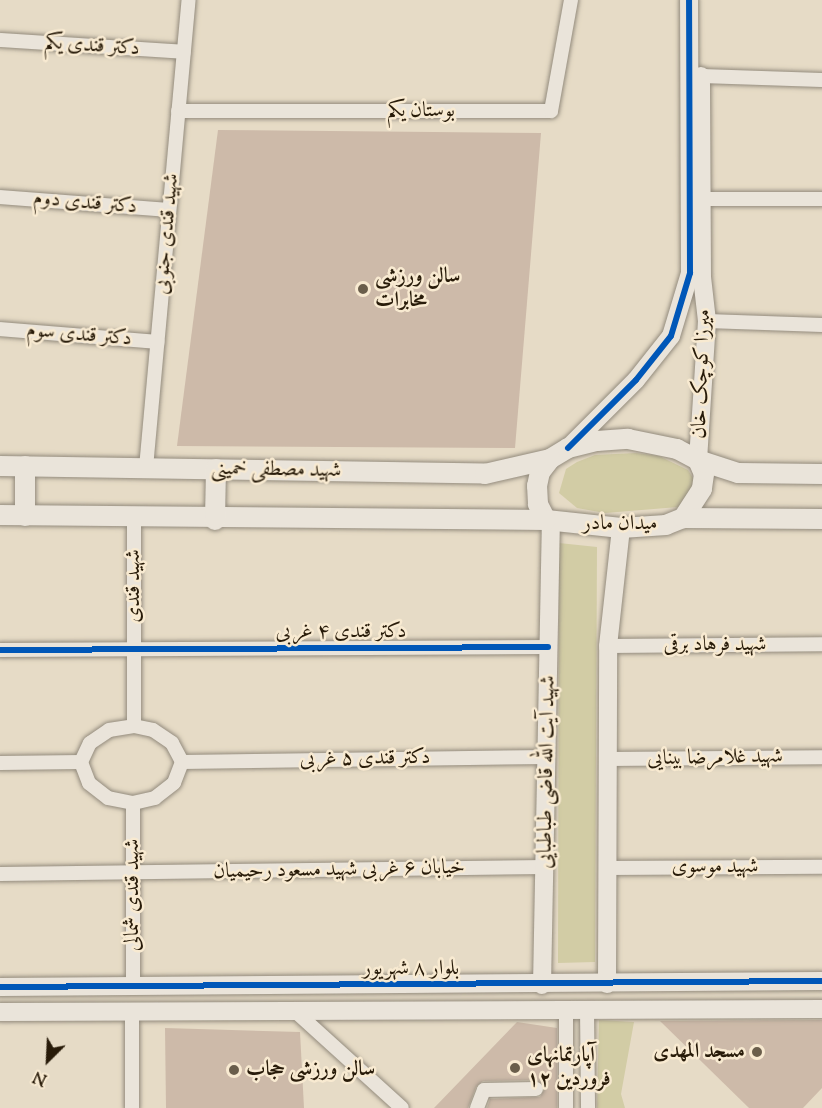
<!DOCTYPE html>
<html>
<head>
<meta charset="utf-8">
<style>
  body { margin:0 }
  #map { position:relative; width:822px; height:1108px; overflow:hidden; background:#e6dbc6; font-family:"Sorts Mill Goudy",Amiri,serif }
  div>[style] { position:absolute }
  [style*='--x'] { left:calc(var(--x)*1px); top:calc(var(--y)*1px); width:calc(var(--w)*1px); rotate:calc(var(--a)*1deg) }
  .green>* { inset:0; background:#d2cca5 }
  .building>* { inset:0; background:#cdbaa9 }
  .roads { filter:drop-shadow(0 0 2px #938b7d) drop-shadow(0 0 2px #938b7d) }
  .minor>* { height:14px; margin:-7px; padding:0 7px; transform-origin:7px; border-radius:7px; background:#eae4da }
  .tertiary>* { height:18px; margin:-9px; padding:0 9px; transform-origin:9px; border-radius:9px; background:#eae4da }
  .secondary>* { height:20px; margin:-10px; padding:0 10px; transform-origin:10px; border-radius:10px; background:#eae4da }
  .cycleway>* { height:6px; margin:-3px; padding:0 3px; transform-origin:3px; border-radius:3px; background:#0057b8 }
  .dots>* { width:16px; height:16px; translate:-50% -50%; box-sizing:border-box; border:3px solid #f8ead1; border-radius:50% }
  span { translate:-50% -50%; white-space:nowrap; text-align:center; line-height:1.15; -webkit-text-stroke:5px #f8ead1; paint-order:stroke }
  .street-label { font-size:21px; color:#281b09 }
  .poi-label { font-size:21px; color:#281b09; font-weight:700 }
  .left { translate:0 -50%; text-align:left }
  .right { translate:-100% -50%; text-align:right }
  .north { position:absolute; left:18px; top:1030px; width:60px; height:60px; -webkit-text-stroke:4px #f8ead1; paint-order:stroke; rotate:204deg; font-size:16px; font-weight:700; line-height:24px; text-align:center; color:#281b09 }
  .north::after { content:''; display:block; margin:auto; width:21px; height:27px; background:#281b09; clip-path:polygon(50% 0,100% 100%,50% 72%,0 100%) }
</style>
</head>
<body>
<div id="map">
  <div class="green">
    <div style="clip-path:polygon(636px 453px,659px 456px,688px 470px,695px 481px,688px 500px,678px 507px,605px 513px,577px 508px,559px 493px,566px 469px,577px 462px,595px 455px)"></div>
    <div style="clip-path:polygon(559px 543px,597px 547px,595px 962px,558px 963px)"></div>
    <div style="clip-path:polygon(599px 1020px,634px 1022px,621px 1094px,625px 1108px,597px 1108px)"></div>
  </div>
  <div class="building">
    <div style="clip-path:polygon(218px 130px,541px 133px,515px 448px,177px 446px)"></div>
    <div style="clip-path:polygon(822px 1020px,822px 1088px,803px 1108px,749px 1108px,660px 1021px)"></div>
    <div style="clip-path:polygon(517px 1022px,557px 1028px,557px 1108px,487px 1108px,490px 1099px,540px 1097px,545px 1088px,536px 1080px,483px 1081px,476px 1087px,468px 1108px,434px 1108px)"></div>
    <div style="clip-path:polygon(165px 1028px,300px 1032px,304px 1108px,166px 1108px)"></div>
  </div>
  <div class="roads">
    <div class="minor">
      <div style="--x:0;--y:40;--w:184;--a:3.7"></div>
      <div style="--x:701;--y:76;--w:121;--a:1.9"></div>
      <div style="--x:178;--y:111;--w:373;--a:0"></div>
      <div style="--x:551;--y:111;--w:113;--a:-79.8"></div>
      <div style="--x:0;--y:197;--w:169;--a:4.4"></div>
      <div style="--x:704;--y:199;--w:118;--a:0"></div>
      <div style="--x:707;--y:321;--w:115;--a:2"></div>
      <div style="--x:0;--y:329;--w:158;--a:4.7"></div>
      <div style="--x:146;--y:468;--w:470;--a:-84.8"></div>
      <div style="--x:608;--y:646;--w:214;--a:-0.5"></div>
      <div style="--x:0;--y:650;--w:548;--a:-0.31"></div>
      <div style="--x:134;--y:726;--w:19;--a:12"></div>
      <div style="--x:153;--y:730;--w:23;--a:34"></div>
      <div style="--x:172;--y:743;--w:21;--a:62"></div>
      <div style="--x:182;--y:762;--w:22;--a:111"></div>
      <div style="--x:174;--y:783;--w:24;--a:142"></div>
      <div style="--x:155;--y:798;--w:23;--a:167"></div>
      <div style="--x:133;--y:803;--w:25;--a:-169"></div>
      <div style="--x:108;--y:798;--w:24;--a:-142"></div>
      <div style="--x:89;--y:783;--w:22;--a:-111"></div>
      <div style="--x:81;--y:762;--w:21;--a:-65"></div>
      <div style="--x:90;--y:743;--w:23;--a:-34"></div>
      <div style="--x:109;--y:730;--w:25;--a:-9"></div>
      <div style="--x:134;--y:726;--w:208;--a:-90"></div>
      <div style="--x:608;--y:759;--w:214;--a:-0.5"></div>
      <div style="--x:182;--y:762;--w:366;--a:-0.8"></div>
      <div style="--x:0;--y:763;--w:81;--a:-0.7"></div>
      <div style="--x:607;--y:868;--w:215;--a:-0.3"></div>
      <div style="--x:0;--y:874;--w:545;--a:-0.74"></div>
      <div style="--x:133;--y:987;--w:184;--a:-90"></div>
      <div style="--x:587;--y:1009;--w:99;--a:89.4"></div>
      <div style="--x:295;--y:1011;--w:144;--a:42.2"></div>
      <div style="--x:132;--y:1108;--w:97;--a:-90"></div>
      <div style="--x:477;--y:1108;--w:19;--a:-69"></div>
      <div style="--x:484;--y:1090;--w:52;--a:-1.1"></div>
      <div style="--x:566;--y:1108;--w:99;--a:-90"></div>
    </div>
    <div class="tertiary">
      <div style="--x:568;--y:448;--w:96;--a:-45"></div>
      <div style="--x:636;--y:380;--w:56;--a:-51.5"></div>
      <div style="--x:671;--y:336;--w:66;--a:-73.2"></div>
      <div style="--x:690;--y:273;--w:273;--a:-90.2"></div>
      <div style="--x:698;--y:460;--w:139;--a:-86.3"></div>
      <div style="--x:707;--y:321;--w:44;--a:-96.5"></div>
      <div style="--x:702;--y:277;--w:201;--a:-90.3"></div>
      <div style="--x:607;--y:984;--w:338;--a:-89.8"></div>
      <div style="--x:608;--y:646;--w:119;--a:-83.7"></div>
      <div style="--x:542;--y:985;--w:463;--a:-88.9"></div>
      <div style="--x:0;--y:987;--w:822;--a:-0.42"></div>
      <div style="--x:0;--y:1012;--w:822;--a:-0.21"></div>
    </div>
    <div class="secondary">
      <div style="--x:628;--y:439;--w:50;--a:11.5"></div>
      <div style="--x:677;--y:449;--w:24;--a:28"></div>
      <div style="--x:698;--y:460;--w:15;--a:67"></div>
      <div style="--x:704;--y:474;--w:15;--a:98"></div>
      <div style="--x:702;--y:489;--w:35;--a:123"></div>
      <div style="--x:683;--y:518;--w:18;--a:158"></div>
      <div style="--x:666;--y:525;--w:45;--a:176.2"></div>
      <div style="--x:621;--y:528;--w:75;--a:-173.9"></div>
      <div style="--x:546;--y:520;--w:18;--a:-117"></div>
      <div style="--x:538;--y:504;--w:18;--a:-93"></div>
      <div style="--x:537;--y:486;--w:14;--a:-78"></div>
      <div style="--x:540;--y:472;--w:16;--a:-52"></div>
      <div style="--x:550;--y:459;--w:21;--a:-31"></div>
      <div style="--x:568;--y:448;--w:30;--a:-14"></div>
      <div style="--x:597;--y:441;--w:31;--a:-4"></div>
      <div style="--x:698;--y:460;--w:42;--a:18"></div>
      <div style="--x:738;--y:473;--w:84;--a:0.7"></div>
      <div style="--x:0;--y:466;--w:485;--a:0.9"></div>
      <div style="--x:485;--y:474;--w:67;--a:-13"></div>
      <div style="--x:0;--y:515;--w:546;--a:0.52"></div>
      <div style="--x:25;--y:516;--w:50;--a:-90"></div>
      <div style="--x:683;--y:518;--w:139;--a:0.4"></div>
      <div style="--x:215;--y:520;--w:51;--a:-88.9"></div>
    </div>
  </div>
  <div class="cycleway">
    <div style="--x:568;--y:448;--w:96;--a:-45"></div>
    <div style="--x:636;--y:380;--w:56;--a:-51.5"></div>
    <div style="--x:671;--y:336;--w:66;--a:-73.2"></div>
    <div style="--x:690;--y:273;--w:273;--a:-90.2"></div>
    <div style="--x:0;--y:650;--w:548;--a:-0.31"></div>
    <div style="--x:0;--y:987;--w:822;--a:-0.42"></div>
  </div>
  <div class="dots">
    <div style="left:363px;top:289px;background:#6a5e4b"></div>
    <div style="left:757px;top:1052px;background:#6a5e4b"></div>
    <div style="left:515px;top:1068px;background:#6a5e4b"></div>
    <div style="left:234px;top:1070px;background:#6a5e4b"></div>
  </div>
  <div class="street-label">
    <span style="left:92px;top:46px;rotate:4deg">دکتر قندی یکم</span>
    <span style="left:421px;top:111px">بوستان یکم</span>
    <span style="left:85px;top:203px;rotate:5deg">دکتر قندی دوم</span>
    <span style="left:167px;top:234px;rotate:-85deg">شهید قندی جنوبی</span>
    <span style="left:79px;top:335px;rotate:5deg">دکتر قندی سوم</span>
    <span style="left:702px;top:374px;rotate:-88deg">میرزا کوچک خان</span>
    <span style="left:276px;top:470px;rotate:1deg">شهید مصطفی خمینی</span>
    <span style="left:620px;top:524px">میدان مادر</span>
    <span style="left:134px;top:586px;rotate:-90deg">شهید قندی</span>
    <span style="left:341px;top:632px">دکتر قندی ۴ غربی</span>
    <span style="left:715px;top:645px">شهید فرهاد برقی</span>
    <span style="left:715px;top:758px;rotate:-1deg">شهید غلامرضا بینایی</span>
    <span style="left:365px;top:759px;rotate:-1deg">دکتر قندی ۵ غربی</span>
    <span style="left:547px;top:772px;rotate:-89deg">شهید آیت الله قاضی طباطبایی</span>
    <span style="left:715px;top:867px">شهید موسوی</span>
    <span style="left:339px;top:870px;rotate:-1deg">خیابان ۶ غربی شهید مسعود رحیمیان</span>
    <span style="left:133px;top:895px;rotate:-90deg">شهید قندی شمالی</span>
    <span style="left:411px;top:969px">بلوار ۸ شهریور</span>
  </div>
  <div class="poi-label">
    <span class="left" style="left:375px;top:289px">سالن ورزشی<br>مخابرات</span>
    <span class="right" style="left:745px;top:1052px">مسجد المهدی</span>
    <span class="left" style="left:527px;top:1068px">آپارتمانهای<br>۱۲ فروردین</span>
    <span class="left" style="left:246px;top:1070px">سالن ورزشی حجاب</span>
  </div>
  <div class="north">N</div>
</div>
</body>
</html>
